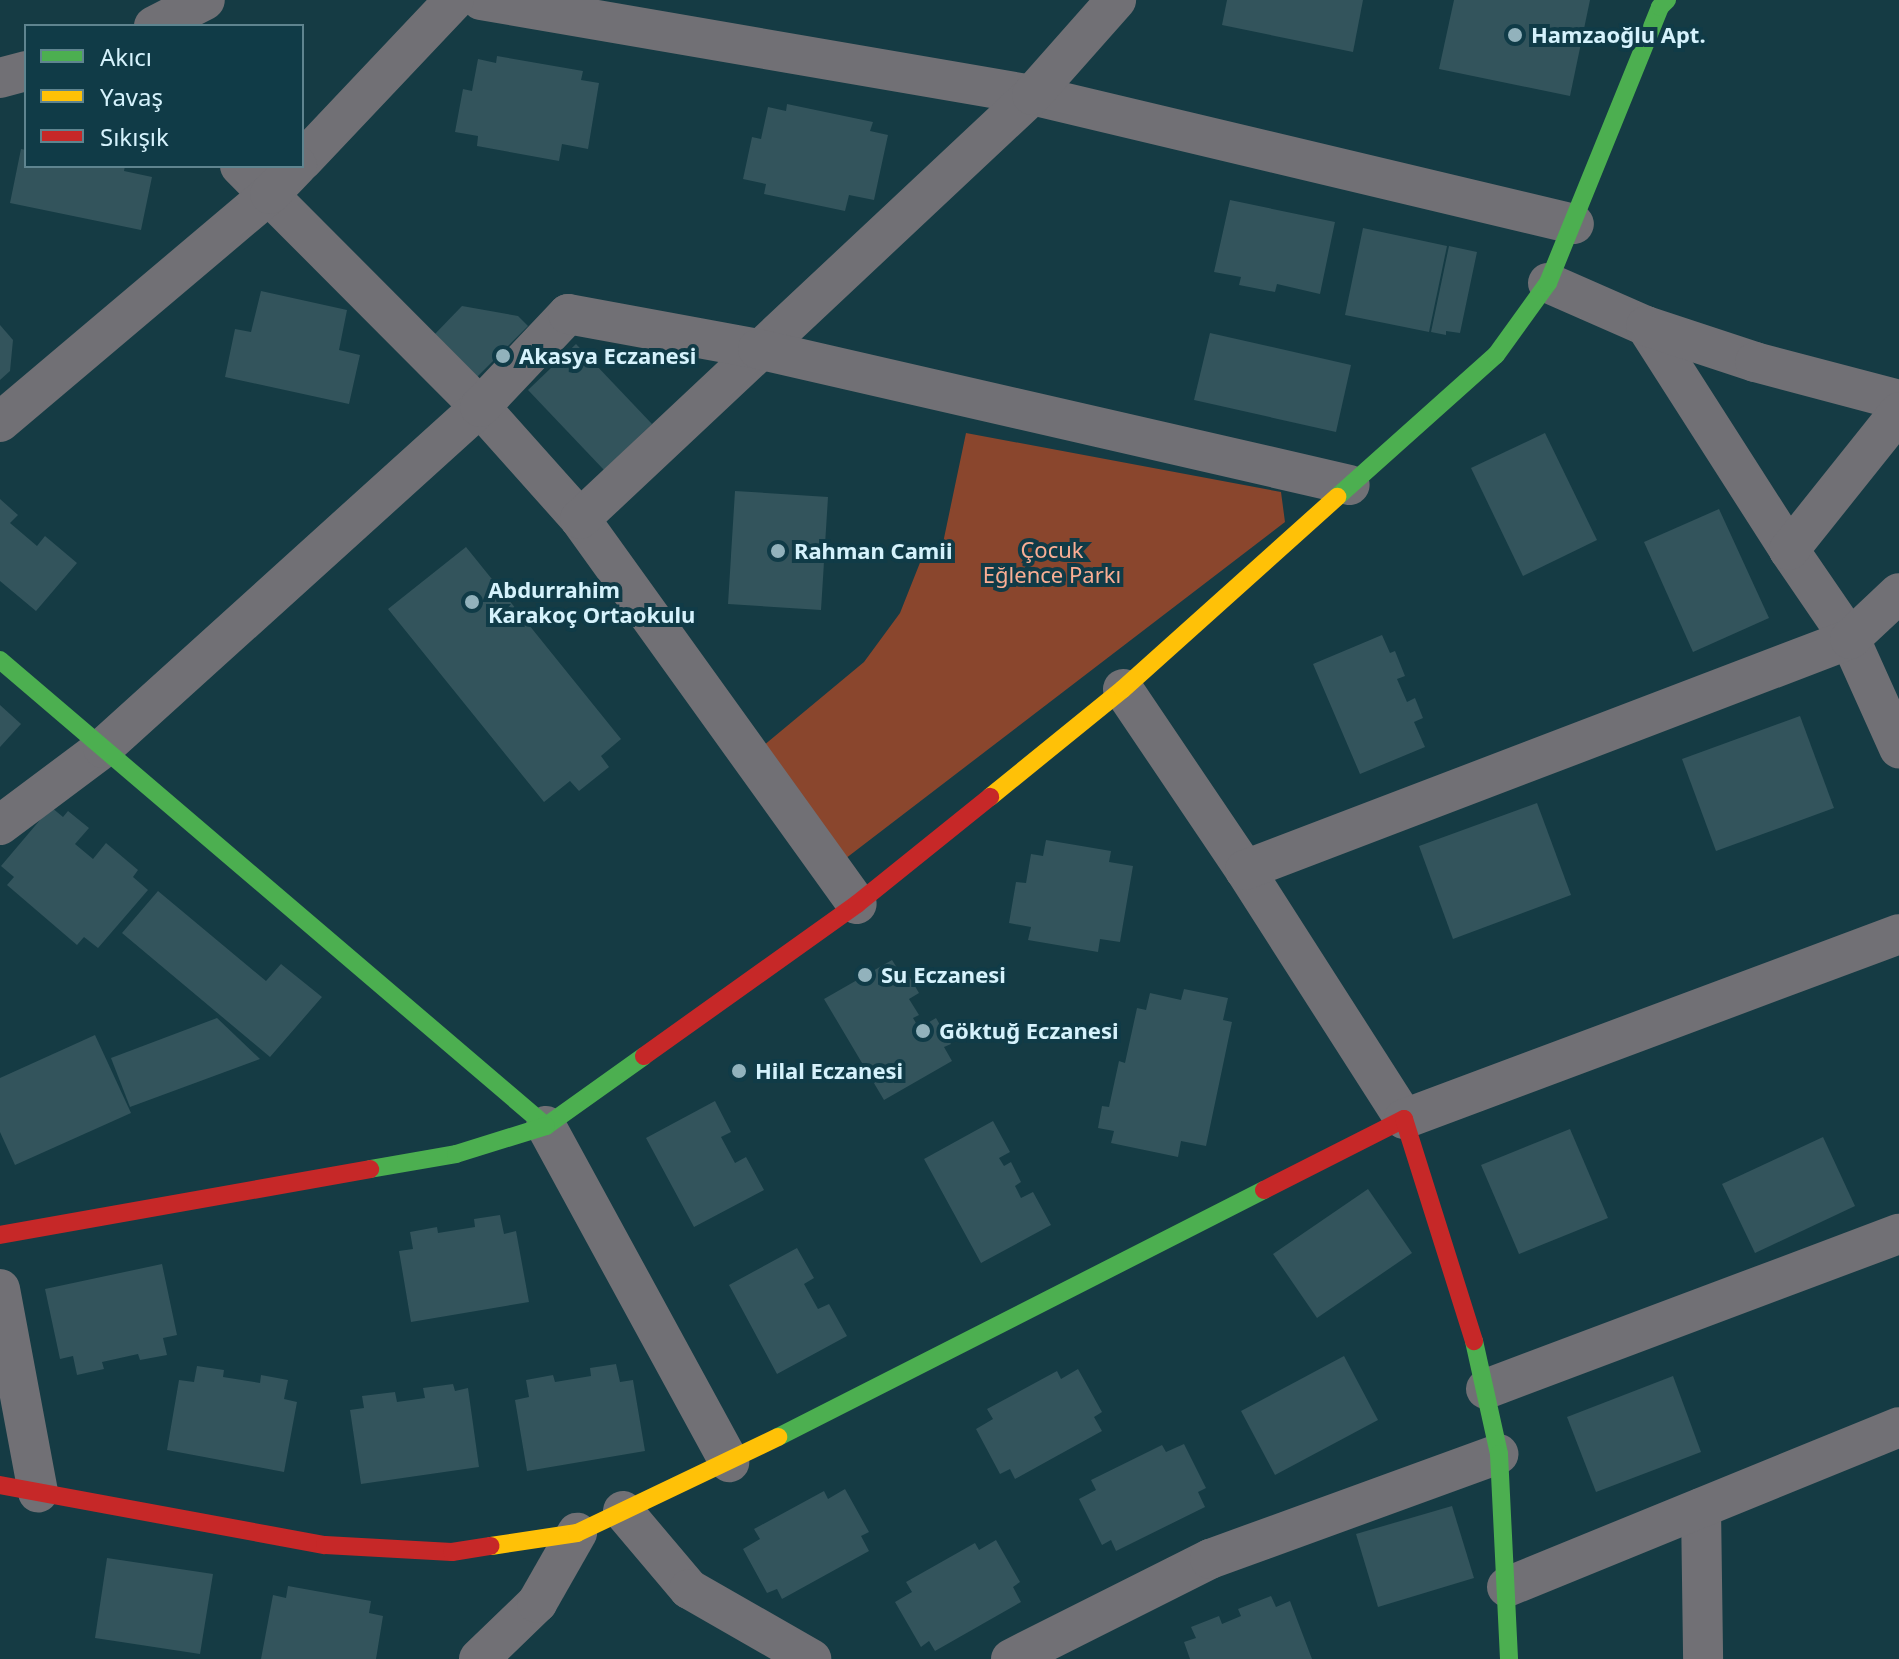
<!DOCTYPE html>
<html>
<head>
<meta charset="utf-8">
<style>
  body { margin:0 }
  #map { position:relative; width:1899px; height:1659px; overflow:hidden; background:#153b44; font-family:"Noto Sans",sans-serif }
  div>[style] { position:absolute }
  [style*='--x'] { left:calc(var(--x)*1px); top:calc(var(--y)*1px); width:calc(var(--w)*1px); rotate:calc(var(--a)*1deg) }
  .green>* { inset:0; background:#8a462d }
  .building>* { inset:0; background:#33545c }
  .street>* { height:40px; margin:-20px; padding:0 20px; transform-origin:20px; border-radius:20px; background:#717075 }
  .fast>* { height:18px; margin:-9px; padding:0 9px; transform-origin:9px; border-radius:9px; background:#4caf50 }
  .slow>* { height:18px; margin:-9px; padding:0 9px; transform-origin:9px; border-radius:9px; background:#ffc107 }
  .jam>* { height:18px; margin:-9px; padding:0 9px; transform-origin:9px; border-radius:9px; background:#c62828 }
  .dots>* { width:22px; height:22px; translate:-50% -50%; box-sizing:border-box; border:4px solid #103b47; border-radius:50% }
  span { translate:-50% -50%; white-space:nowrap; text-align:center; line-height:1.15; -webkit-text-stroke:8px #103b47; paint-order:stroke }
  .poi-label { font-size:22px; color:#d5f2fc; font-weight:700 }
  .left { translate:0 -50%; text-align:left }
  .park-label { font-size:22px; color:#f9ae94 }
  .legend { position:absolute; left:24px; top:24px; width:280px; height:144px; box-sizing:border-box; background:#103b47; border:2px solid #5f848f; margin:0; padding:10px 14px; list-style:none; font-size:24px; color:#d5f2fc }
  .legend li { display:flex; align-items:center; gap:16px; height:40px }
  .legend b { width:40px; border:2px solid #5f848f }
</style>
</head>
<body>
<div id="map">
  <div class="green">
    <div style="clip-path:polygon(966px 433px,1281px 492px,1285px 522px,841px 862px,763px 746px,864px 662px,900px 613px,927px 545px,943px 543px)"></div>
  </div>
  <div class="building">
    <div style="clip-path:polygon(1227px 0,1363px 0,1353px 52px,1222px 25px)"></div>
    <div style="clip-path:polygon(1454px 0,1590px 0,1570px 96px,1439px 69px)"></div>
    <div style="clip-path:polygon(497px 56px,583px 71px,581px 80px,599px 83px,588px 149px,562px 144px,559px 161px,477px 146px,478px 136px,455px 132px,463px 89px,472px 91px,478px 59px,496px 63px)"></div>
    <div style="clip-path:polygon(787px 104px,873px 122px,870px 131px,888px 135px,874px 200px,849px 195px,845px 211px,764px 194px,766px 184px,743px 179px,752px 137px,761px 139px,768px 107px,786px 111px)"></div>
    <div style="clip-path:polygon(21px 149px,26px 150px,26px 166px,125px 166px,124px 171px,152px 177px,141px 230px,10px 203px)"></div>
    <div style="clip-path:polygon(1230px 200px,1335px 222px,1320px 294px,1277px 284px,1275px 292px,1239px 285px,1241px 277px,1214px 272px)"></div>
    <div style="clip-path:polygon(1363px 228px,1447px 246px,1429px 332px,1345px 315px)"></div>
    <div style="clip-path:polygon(1449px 246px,1477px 252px,1460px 333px,1446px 331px,1446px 335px,1431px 332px)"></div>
    <div style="clip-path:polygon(261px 291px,347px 310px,339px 350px,360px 355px,349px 404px,225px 377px,235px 329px,251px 332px)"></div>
    <div style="clip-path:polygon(462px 306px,518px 316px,528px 326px,476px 378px,433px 336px)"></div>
    <div style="clip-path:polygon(0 325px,13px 340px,10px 371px,0 380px)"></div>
    <div style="clip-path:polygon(1210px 333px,1351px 365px,1336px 432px,1194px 400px)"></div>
    <div style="clip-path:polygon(576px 344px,652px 424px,604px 470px,528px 390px)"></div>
    <div style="clip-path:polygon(1545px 433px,1597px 540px,1523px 576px,1471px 468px)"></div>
    <div style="clip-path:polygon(735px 491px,828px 497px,821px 610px,728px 604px)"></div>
    <div style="clip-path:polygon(0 499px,18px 515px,10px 523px,37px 546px,45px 536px,77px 563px,36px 611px,0 581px)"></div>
    <div style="clip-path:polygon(1719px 509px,1769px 618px,1693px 652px,1644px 542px)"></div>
    <div style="clip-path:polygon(466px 547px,621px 739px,601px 756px,609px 767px,579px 791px,570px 781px,544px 802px,388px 609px)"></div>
    <div style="clip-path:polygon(1382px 635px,1390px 653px,1395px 651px,1405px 676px,1397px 679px,1407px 702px,1415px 698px,1423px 718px,1414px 722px,1425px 747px,1360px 774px,1313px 664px)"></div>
    <div style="clip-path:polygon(0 705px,21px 724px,0 747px)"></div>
    <div style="clip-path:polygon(1800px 716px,1834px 808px,1716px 851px,1682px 759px)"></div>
    <div style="clip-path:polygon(1537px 803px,1571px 895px,1453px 939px,1419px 846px)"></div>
    <div style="clip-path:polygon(51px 807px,63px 817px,68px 811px,89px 828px,75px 844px,93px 859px,106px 843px,138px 870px,133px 877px,148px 890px,98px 948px,84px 937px,77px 945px,7px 885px,14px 877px,1px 866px)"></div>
    <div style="clip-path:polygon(1046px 840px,1111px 851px,1109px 862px,1133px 866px,1120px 942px,1100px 939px,1098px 952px,1028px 940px,1031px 927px,1009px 923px,1016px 882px,1026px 883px,1031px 854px,1043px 856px)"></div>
    <div style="clip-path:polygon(158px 891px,266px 981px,281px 964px,322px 997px,270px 1057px,122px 933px)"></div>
    <div style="clip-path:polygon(892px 960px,901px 974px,906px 971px,919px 993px,909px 999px,919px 1015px,913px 1018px,919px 1028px,936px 1018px,951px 1044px,944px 1047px,952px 1061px,884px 1100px,824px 999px)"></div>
    <div style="clip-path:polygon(1184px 989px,1228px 998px,1223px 1020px,1232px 1022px,1206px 1146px,1181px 1141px,1178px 1157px,1111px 1143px,1114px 1131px,1098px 1128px,1102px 1106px,1109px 1107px,1119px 1061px,1125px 1063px,1137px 1008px,1146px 1010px,1150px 993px,1181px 1000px)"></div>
    <div style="clip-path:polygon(217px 1018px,260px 1059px,130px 1107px,111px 1058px)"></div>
    <div style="clip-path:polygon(95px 1035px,131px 1113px,15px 1165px,0 1132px,0 1078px)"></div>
    <div style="clip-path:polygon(715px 1101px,731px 1132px,721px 1137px,735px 1163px,746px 1157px,764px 1190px,694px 1227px,646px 1138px)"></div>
    <div style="clip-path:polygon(993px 1121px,1010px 1152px,999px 1158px,1004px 1166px,1011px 1162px,1021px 1182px,1015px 1186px,1021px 1198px,1033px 1192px,1051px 1225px,981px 1263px,924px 1159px)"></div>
    <div style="clip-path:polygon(1570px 1129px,1608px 1218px,1519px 1254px,1481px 1165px)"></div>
    <div style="clip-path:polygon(1823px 1137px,1855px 1206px,1755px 1253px,1722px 1184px)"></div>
    <div style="clip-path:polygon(1368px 1189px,1412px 1253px,1317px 1318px,1273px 1254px)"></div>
    <div style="clip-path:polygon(500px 1215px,504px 1234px,516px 1231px,529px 1302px,411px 1322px,399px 1251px,413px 1249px,410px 1232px,437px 1227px,438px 1233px,475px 1227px,474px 1219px)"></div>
    <div style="clip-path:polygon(797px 1248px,814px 1278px,804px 1284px,818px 1309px,829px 1304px,847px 1336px,777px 1374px,729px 1285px)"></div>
    <div style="clip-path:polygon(162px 1264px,177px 1335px,163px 1338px,167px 1355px,140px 1360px,138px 1354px,102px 1362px,104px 1369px,77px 1375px,73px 1356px,60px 1359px,45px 1289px)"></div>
    <div style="clip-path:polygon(1344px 1356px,1378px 1420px,1275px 1475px,1241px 1411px)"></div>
    <div style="clip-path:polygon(616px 1364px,620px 1382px,633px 1380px,645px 1451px,527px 1471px,515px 1400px,529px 1397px,526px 1380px,553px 1375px,555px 1382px,591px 1376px,590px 1368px)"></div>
    <div style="clip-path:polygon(197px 1366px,224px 1370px,223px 1377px,260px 1383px,261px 1375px,288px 1380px,284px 1399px,297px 1402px,284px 1472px,167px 1450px,179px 1380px,194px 1382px)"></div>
    <div style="clip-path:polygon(1078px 1369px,1102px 1412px,1094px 1417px,1102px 1431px,1015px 1479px,1010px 1469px,1000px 1474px,976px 1429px,993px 1419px,987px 1409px,1057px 1371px,1061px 1379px)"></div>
    <div style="clip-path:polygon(1673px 1376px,1701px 1452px,1596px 1492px,1567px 1417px)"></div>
    <div style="clip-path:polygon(453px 1384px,455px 1391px,468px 1388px,479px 1467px,361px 1484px,350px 1410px,364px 1408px,362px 1396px,395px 1392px,397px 1402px,425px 1398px,423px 1388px)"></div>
    <div style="clip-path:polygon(1184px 1444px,1206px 1488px,1198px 1492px,1205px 1507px,1116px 1551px,1111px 1540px,1102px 1545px,1079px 1499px,1096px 1490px,1091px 1480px,1162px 1445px,1166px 1452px)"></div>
    <div style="clip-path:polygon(845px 1489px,869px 1532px,861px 1536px,869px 1551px,782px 1599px,777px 1589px,767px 1593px,743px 1549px,760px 1539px,754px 1529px,824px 1491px,828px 1499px)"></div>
    <div style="clip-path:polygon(1452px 1506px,1474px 1578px,1378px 1607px,1356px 1534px)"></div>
    <div style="clip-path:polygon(996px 1540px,1020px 1582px,1013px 1587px,1021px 1602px,935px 1651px,929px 1641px,921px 1647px,895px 1602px,912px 1592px,906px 1582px,975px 1543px,979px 1550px)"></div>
    <div style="clip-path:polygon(107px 1558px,213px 1574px,200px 1654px,95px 1638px)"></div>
    <div style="clip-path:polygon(288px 1586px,371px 1601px,369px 1613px,383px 1616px,376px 1659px,261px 1659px,273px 1595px,286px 1598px)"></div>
    <div style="clip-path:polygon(1271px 1596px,1276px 1607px,1290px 1601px,1312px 1659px,1190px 1659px,1184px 1642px,1196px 1638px,1191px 1627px,1219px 1616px,1222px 1624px,1241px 1616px,1238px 1609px)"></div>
  </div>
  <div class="street">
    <div style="--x:481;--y:0;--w:559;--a:9.78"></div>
    <div style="--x:1032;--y:95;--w:557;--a:13.39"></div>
    <div style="--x:154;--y:26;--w:57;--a:-27"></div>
    <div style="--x:0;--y:78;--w:27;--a:-15"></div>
    <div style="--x:302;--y:161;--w:221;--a:-46.6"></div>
    <div style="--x:240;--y:166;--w:340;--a:45.1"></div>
    <div style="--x:480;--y:407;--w:150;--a:48.2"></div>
    <div style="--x:580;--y:519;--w:474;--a:54.3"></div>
    <div style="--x:1548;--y:283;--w:107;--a:23.7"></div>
    <div style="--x:1646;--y:326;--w:266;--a:57.4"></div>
    <div style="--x:1789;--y:550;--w:108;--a:55.6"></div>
    <div style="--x:1850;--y:639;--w:120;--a:65.8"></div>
    <div style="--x:1646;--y:326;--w:115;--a:18.3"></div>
    <div style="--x:1755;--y:362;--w:149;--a:14.8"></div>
    <div style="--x:0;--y:422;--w:353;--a:-40.2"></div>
    <div style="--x:270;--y:194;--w:39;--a:-46"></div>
    <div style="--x:580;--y:519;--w:620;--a:-43.17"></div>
    <div style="--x:1032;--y:95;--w:127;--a:-48.5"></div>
    <div style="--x:1789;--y:550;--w:176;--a:-51.4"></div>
    <div style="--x:1123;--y:689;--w:218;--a:56"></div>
    <div style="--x:1245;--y:870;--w:295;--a:57.4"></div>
    <div style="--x:1404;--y:1119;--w:528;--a:-20.49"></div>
    <div style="--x:0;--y:825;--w:129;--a:-36.8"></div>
    <div style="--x:103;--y:748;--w:508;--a:-42.13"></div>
    <div style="--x:480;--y:407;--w:128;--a:-46.6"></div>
    <div style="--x:568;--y:314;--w:193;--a:10.4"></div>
    <div style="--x:758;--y:349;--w:607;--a:12.94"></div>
    <div style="--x:1245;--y:870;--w:648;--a:-20.9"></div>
    <div style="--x:1850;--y:639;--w:67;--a:-43.2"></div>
    <div style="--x:546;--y:1126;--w:383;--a:61.4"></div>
    <div style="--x:0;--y:1289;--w:207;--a:79.4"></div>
    <div style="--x:1486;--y:1389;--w:441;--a:-20.6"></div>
    <div style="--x:1701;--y:1508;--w:151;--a:89.2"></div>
    <div style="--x:623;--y:1511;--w:102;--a:49.8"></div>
    <div style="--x:689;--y:1589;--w:141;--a:29.8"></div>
    <div style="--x:1507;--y:1587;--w:423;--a:-22.2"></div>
    <div style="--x:479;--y:1659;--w:81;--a:-44"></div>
    <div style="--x:537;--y:1603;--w:81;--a:-60.3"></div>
    <div style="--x:1011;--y:1659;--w:223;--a:-26.7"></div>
    <div style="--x:1210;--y:1559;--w:307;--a:-20"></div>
  </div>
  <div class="fast">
    <div style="--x:1337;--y:497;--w:213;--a:-41.8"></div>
    <div style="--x:1496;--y:355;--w:89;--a:-54.2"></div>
    <div style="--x:1548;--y:283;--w:298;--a:-67.9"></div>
    <div style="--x:1660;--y:7;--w:10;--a:-45"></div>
    <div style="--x:0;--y:660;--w:718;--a:40.48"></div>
    <div style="--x:546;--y:1126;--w:120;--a:-35.5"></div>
    <div style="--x:370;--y:1169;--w:87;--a:-9.9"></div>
    <div style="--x:456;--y:1154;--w:94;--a:-17.3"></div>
    <div style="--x:1474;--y:1341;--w:116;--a:77.5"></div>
    <div style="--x:1499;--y:1454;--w:205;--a:87.2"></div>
    <div style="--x:778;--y:1437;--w:545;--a:-26.94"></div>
  </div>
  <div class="slow">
    <div style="--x:990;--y:797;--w:171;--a:-39.1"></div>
    <div style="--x:1123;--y:689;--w:288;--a:-41.9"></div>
    <div style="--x:491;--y:1546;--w:87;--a:-8.6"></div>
    <div style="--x:577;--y:1533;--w:223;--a:-25.5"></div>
  </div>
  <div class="jam">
    <div style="--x:644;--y:1056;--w:262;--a:-35.5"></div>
    <div style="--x:857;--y:904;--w:171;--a:-38.8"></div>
    <div style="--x:1264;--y:1190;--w:157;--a:-26.9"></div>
    <div style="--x:1404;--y:1119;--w:233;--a:72.5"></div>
    <div style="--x:0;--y:1235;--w:376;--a:-10.1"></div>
    <div style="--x:0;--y:1485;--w:330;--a:10.5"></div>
    <div style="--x:325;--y:1545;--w:127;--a:3.2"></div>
    <div style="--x:452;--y:1552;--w:39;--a:-9"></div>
  </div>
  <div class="dots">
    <div style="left:1515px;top:35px;background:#92b2bc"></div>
    <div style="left:503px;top:356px;background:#92b2bc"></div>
    <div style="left:778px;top:551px;background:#92b2bc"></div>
    <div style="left:472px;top:602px;background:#92b2bc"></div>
    <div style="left:865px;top:975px;background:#92b2bc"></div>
    <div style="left:923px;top:1031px;background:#92b2bc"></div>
    <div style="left:739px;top:1071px;background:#92b2bc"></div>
  </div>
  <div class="poi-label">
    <span class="left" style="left:1531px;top:35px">Hamzaoğlu Apt.</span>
    <span class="left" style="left:519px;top:356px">Akasya Eczanesi</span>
    <span class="left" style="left:794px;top:551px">Rahman Camii</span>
    <span class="left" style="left:488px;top:602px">Abdurrahim<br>Karakoç Ortaokulu</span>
    <span class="left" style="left:881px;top:975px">Su Eczanesi</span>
    <span class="left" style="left:939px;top:1031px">Göktuğ Eczanesi</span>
    <span class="left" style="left:755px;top:1071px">Hilal Eczanesi</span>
  </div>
  <div class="park-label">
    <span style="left:1052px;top:562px">Çocuk<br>Eğlence Parkı</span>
  </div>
  <ul class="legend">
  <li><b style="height:10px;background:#4caf50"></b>Akıcı</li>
  <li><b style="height:10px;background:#ffc107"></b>Yavaş</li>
  <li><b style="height:10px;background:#c62828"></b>Sıkışık</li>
  </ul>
</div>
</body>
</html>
